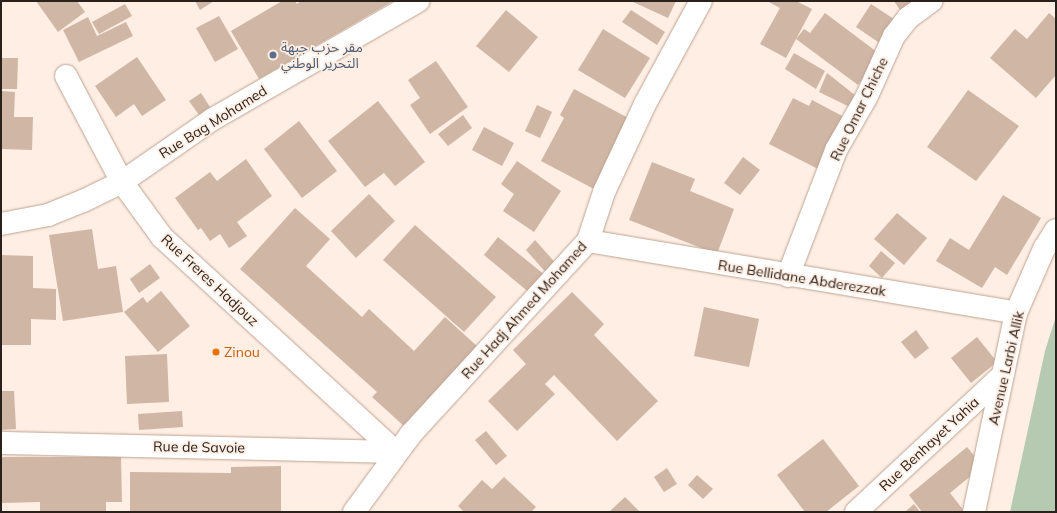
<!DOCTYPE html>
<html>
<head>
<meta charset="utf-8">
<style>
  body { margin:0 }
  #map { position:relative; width:1057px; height:513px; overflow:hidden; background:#feeee3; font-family:Mulish,"Noto Sans Arabic",sans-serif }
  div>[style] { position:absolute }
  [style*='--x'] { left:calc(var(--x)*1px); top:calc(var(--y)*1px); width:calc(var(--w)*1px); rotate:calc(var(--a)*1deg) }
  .green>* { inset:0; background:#b6cab1 }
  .building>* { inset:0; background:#d0b6a4 }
  .roads { filter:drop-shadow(0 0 1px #bda392) drop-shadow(0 0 1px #bda392) }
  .street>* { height:22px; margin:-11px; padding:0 11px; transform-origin:11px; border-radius:11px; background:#fff }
  .primary>* { height:22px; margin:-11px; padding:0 11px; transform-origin:11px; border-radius:11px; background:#fff }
  .dots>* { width:11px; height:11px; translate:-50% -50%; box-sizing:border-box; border:2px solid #feeee3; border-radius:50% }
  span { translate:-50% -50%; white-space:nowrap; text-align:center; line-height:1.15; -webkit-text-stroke:3.5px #feeee3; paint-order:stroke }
  .service-label { font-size:14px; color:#4e5e75 }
  .left { translate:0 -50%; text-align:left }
  .street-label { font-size:14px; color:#2b211b }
  .food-label { font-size:14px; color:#c56008 }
  .frame { position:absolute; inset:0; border:2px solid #2b211b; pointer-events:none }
</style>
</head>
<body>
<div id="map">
  <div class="green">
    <div style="clip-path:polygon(1056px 316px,1056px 512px,1010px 512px,1045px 351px)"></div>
  </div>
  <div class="building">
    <div style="clip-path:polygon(36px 1px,77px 1px,85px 12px,58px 32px)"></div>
    <div style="clip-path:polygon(195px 1px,214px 1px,200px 10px)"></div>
    <div style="clip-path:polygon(282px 1px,295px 1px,297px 4px,301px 1px,393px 1px,259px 79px,231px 31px)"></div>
    <div style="clip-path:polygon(631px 1px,676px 1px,668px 18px)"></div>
    <div style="clip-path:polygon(767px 1px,796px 1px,812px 9px,786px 58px,760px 44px,780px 8px)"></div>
    <div style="clip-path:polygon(894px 1px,920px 1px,902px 13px)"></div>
    <div style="clip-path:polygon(125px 4px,132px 16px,99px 34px,92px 22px)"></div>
    <div style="clip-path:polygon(871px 4px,897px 21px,881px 44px,856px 27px)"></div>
    <div style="clip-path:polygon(506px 10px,538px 37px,509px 72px,476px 46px)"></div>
    <div style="clip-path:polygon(631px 10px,665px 32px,657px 45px,622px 22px)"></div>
    <div style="clip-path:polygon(825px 13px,881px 55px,858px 85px,796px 39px,804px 29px,810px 33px)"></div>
    <div style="clip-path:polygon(1049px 13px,1056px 19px,1056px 75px,1036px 98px,990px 58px,1015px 29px,1027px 39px)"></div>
    <div style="clip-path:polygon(219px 16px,238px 49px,215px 62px,196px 28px)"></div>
    <div style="clip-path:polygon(88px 17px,97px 36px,126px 22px,133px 36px,79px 62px,63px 30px)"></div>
    <div style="clip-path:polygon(603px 29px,650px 58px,625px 98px,578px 70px)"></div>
    <div style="clip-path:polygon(794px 53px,825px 71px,816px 89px,785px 69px)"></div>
    <div style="clip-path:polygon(137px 57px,166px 100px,142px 116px,134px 104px,116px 117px,95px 86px)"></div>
    <div style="clip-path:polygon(1px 58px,18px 58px,17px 89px,1px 89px)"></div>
    <div style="clip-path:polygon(436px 61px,468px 107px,430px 134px,410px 105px,420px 98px,408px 80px)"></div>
    <div style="clip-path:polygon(827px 73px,860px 99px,856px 110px,819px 92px)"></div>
    <div style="clip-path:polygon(574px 89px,632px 120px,594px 189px,541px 161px,564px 118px,560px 115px)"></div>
    <div style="clip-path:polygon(968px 90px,1019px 126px,976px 181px,927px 147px)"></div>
    <div style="clip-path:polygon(1px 91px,15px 92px,14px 117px,33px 117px,32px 150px,1px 149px)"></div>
    <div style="clip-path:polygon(201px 93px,210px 107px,199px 115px,189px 101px)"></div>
    <div style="clip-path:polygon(793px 98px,809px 106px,812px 100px,848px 119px,822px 171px,769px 144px)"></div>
    <div style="clip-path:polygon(378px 101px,425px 162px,395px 186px,384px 173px,365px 187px,328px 141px)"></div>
    <div style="clip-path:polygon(537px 105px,552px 112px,540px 138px,525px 131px)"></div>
    <div style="clip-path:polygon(463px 115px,472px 128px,448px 146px,438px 134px)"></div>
    <div style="clip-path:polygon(299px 121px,337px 171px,302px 198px,264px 149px)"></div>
    <div style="clip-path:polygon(484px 127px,514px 143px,502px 166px,472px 150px)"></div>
    <div style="clip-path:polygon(743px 157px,760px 170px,740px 195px,724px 183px)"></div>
    <div style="clip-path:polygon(246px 159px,272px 196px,237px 222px,247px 236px,229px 248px,220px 234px,210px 241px,201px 228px,198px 230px,175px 198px,210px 172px,217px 181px)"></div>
    <div style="clip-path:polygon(517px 161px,561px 191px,534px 232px,503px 211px,514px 194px,501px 184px)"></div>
    <div style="clip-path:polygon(652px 162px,695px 179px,690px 191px,734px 209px,717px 254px,629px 220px)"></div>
    <div style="clip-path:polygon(369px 194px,395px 221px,356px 258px,331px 231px)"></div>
    <div style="clip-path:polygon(1003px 195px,1041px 218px,1007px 275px,995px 267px,982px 288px,936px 261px,950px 238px,969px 250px)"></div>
    <div style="clip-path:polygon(295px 208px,330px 239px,306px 266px,362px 317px,369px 309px,414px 351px,445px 317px,478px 347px,405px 427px,372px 397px,377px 392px,240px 269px)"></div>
    <div style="clip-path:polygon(897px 213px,927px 238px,904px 265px,874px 239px)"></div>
    <div style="clip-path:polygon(415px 225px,496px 297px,464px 332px,383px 260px)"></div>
    <div style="clip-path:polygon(92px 229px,98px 269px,116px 266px,123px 312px,63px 321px,49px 235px)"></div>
    <div style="clip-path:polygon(498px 237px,546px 276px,531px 294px,484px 255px)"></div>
    <div style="clip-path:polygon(535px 240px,559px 267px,549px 276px,526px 250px)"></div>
    <div style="clip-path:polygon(881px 251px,895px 263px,882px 278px,869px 266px)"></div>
    <div style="clip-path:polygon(1px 255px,33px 256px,33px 288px,56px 289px,56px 320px,31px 319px,31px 345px,1px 345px)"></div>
    <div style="clip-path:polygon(150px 264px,160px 278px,139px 293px,130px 279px)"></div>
    <div style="clip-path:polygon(161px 291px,190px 326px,158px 352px,124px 312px,143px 297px,147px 303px)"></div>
    <div style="clip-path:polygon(572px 292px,604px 324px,594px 335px,658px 401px,617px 441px,554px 375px,545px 384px,555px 394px,517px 431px,488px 401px,526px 364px,513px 350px)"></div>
    <div style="clip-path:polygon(704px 307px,759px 319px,749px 367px,694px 356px)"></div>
    <div style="clip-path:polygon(916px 330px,929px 348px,915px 359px,901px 342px)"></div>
    <div style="clip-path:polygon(977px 337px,997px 362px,971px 383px,951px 358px)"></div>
    <div style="clip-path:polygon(167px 354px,169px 402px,127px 404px,125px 356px)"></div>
    <div style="clip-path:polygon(1px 391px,14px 391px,16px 429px,1px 430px)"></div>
    <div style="clip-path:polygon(182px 411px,183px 427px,139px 430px,138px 414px)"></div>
    <div style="clip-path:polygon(486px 431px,507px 456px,496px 465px,475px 440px)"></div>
    <div style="clip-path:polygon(823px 439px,859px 486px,826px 512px,805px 512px,777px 475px)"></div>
    <div style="clip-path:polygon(967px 447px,983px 466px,950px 493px,965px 512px,922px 512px,909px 495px)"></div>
    <div style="clip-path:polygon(1px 457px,121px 457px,122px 502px,106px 502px,106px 512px,40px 512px,40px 502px,1px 503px)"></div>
    <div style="clip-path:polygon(281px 466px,281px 512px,130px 512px,130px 472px,231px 473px,231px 467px)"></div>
    <div style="clip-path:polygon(667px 468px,677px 484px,664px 492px,654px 477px)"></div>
    <div style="clip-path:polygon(697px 475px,713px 489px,703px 499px,688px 485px)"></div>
    <div style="clip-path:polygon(504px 477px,536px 507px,531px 512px,464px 512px,458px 506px,482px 480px,492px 489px)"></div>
    <div style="clip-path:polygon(625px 497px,640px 512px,609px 512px)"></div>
    <div style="clip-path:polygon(914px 504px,920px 512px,905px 512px)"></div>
  </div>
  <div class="roads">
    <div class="street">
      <div style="--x:66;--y:76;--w:120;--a:62.2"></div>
      <div style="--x:122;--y:182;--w:68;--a:54"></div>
      <div style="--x:162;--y:237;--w:318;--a:42.6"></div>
      <div style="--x:1;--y:224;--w:48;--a:-10.8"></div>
      <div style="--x:48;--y:215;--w:38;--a:-22"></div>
      <div style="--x:83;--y:201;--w:43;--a:-26"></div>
      <div style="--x:122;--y:182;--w:111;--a:-34.7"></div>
      <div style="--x:213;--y:119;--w:237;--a:-29.9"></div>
      <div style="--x:588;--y:241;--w:434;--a:9.5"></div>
      <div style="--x:788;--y:276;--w:135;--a:-69.1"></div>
      <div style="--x:836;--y:150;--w:62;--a:-60.1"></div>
      <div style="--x:867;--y:96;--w:66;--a:-65.8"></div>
      <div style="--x:894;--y:36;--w:23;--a:-52"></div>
      <div style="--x:908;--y:18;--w:29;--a:-36"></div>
      <div style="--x:1;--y:443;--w:395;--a:1.3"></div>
      <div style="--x:354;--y:512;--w:97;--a:-53.8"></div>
      <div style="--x:411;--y:434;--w:262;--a:-47.5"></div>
      <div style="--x:588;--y:241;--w:52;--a:-71.9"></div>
      <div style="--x:604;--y:192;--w:97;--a:-65"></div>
      <div style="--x:645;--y:104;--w:117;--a:-61.5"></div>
      <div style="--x:856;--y:512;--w:200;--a:-43"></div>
    </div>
    <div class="primary">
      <div style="--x:974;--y:512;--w:203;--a:-78.1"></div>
      <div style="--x:1016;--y:313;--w:70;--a:-66.4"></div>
      <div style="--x:1044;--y:249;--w:22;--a:-58"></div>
    </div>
  </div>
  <div class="dots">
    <div style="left:273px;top:55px;background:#5c6f8a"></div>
    <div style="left:216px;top:352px;background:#e8710a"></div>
  </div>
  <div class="service-label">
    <span class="left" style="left:281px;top:55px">مقر حزب جبهة<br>التحرير الوطني</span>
  </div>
  <div class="street-label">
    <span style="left:859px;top:109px;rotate:-64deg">Rue Omar Chiche</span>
    <span style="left:213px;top:122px;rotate:-32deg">Rue Bag Mohamed</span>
    <span style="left:802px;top:278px;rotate:9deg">Rue Bellidane Abderezzak</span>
    <span style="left:210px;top:280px;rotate:43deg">Rue Freres Hadjouz</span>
    <span style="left:524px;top:310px;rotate:-48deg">Rue Hadj Ahmed Mohamed</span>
    <span style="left:1006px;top:368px;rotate:-77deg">Avenue Larbi Allik</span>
    <span style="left:929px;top:444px;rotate:-43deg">Rue Benhayet Yahia</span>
    <span style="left:199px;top:447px;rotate:1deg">Rue de Savoie</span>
  </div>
  <div class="food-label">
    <span class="left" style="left:224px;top:352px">Zinou</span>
  </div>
  <div class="frame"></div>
</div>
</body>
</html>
